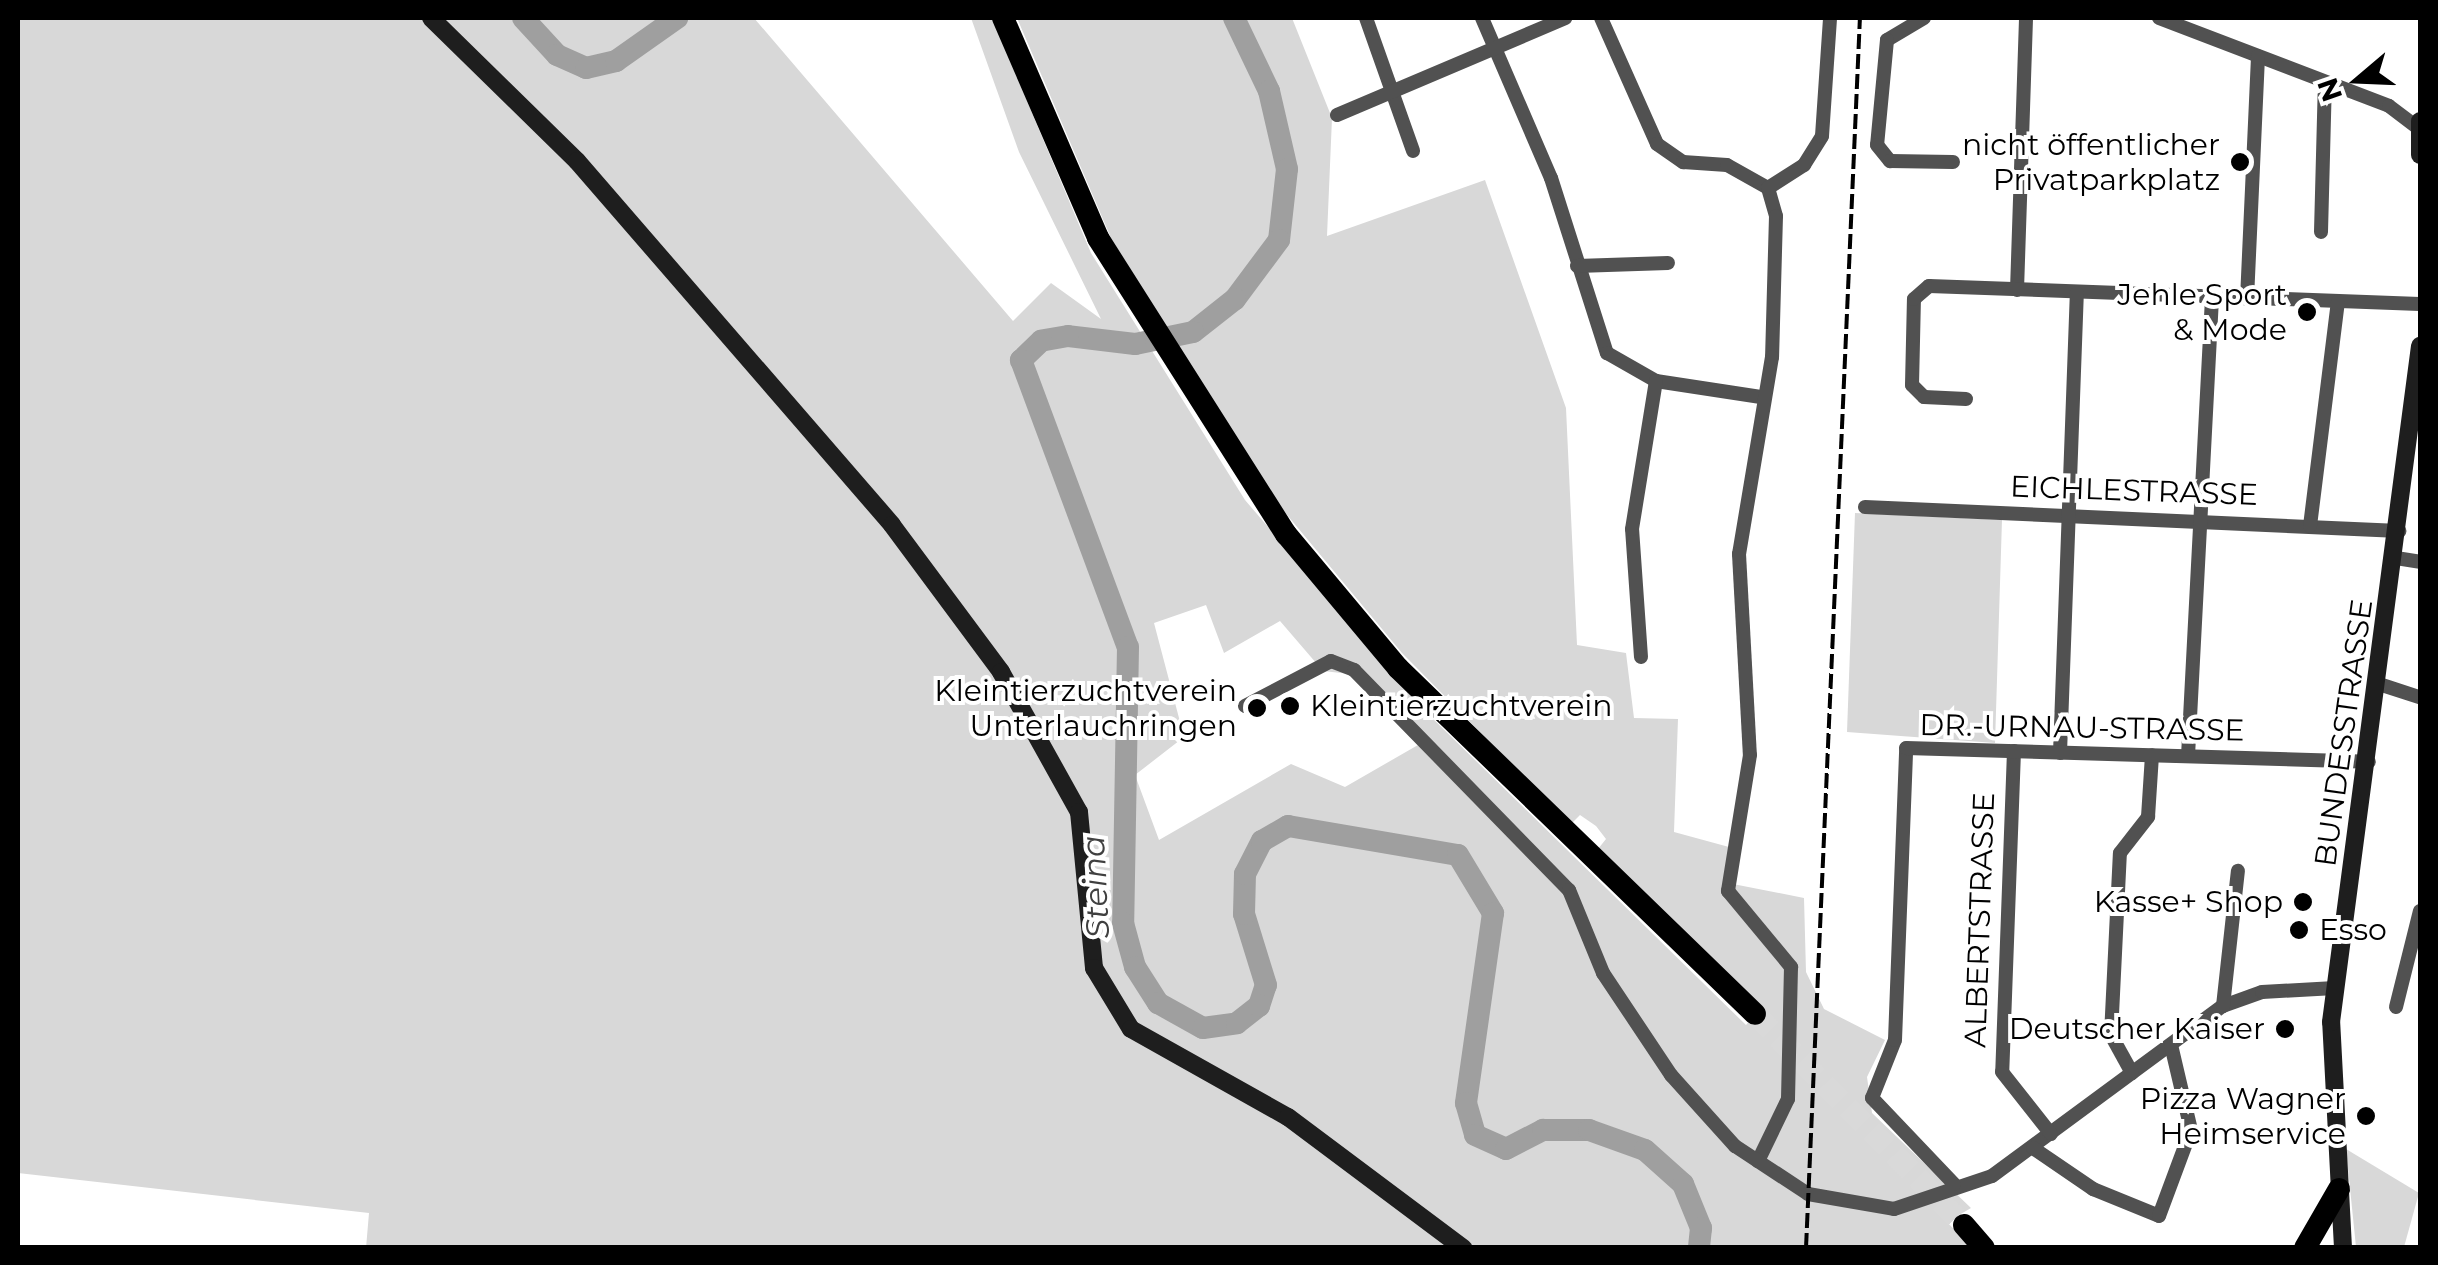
<!DOCTYPE html>
<html>
<head>
<meta charset="utf-8">
<style>
  body { margin:0 }
  #map { position:relative; width:2438px; height:1265px; overflow:hidden; background:#fff; font-family:Montserrat,sans-serif }
  div>[style] { position:absolute }
  [style*='--x'] { left:calc(var(--x)*1px); top:calc(var(--y)*1px); width:calc(var(--w)*1px); rotate:calc(var(--a)*1deg) }
  .green>* { inset:0; background:#d8d8d8 }
  .river>* { height:22px; margin:-11px; padding:0 11px; transform-origin:11px; border-radius:11px; background:#9f9f9f }
  .trunk-tunnel>* { height:22px; margin-top:-11px; transform-origin:0; background:repeating-linear-gradient(90deg,#d9d9d9 0 22px,transparent 0 33px) }
  .minor>* { height:14px; margin:-7px; padding:0 7px; transform-origin:7px; border-radius:7px; background:#515151 }
  .secondary>* { height:18px; margin:-9px; padding:0 9px; transform-origin:9px; border-radius:9px; background:#1e1e1e }
  .trunk>* { height:22px; margin:-11px; padding:0 11px; transform-origin:11px; border-radius:11px; background:#000 }
  .rail>* { height:4px; margin-top:-2px; transform-origin:0; background:repeating-linear-gradient(90deg,#000 0 15px,transparent 0 20px) }
  .dots>* { width:28px; height:28px; translate:-50% -50%; box-sizing:border-box; border:5px solid #fff; border-radius:50% }
  span { translate:-50% -50%; white-space:nowrap; text-align:center; line-height:1.15; -webkit-text-stroke:8px #fff; paint-order:stroke }
  .poi-label { font-size:30px; color:#000 }
  .right { translate:-100% -50%; text-align:right }
  .left { translate:0 -50%; text-align:left }
  .street-label { font-size:30px; color:#000 }
  .water-label { font-size:32px; color:#404040; font-style:italic }
  .frame { position:absolute; inset:0; border:20px solid #000; pointer-events:none }
  .north { position:absolute; left:2308px; top:30px; width:100px; height:100px; -webkit-text-stroke:8px #fff; paint-order:stroke; rotate:251deg; font-size:28px; font-weight:700; line-height:40px; text-align:center; color:#000 }
  .north::after { content:''; display:block; margin:auto; width:35px; height:45px; background:#000; clip-path:polygon(50% 0,100% 100%,50% 72%,0 100%) }
</style>
</head>
<body>
<div id="map">
  <div class="green">
    <div style="clip-path:polygon(evenodd,18px 18px,754px 18px,1013px 321px,1051px 283px,1101px 319px,1019px 152px,971px 18px,992px 18px,1091px 253px,1245px 500px,1427px 713px,1746px 1025px,1762px 1006px,1598px 849px,1606px 839px,1596px 826px,1580px 815px,1571px 824px,1402px 653px,1268px 492px,1111px 238px,1017px 18px,1292px 18px,1332px 118px,1327px 236px,1485px 180px,1566px 408px,1577px 645px,1626px 653px,1634px 718px,1678px 719px,1674px 832px,1729px 847px,1733px 884px,1804px 898px,1806px 972px,1824px 1009px,1885px 1040px,1867px 1077px,1872px 1113px,1971px 1208px,1947px 1222px,1971px 1247px,366px 1248px,369px 1213px,18px 1173px,18px 18px,1206px 605px,1224px 653px,1280px 621px,1323px 671px,1350px 674px,1418px 745px,1345px 787px,1291px 764px,1159px 840px,1135px 775px,1184px 737px,1154px 623px,1206px 605px)"></div>
    <div style="clip-path:polygon(1855px 513px,2002px 520px,1995px 743px,1847px 732px)"></div>
    <div style="clip-path:polygon(2346px 1149px,2419px 1193px,2404px 1247px,2356px 1247px)"></div>
  </div>
  <div class="river">
    <div style="--x:523;--y:18;--w:50;--a:47.4"></div>
    <div style="--x:557;--y:55;--w:32;--a:24"></div>
    <div style="--x:586;--y:68;--w:31;--a:-13"></div>
    <div style="--x:616;--y:61;--w:75;--a:-35.2"></div>
    <div style="--x:1234;--y:18;--w:81;--a:64.4"></div>
    <div style="--x:1269;--y:91;--w:80;--a:77"></div>
    <div style="--x:1287;--y:169;--w:71;--a:96.4"></div>
    <div style="--x:1279;--y:240;--w:74;--a:126.7"></div>
    <div style="--x:1235;--y:299;--w:53;--a:141.8"></div>
    <div style="--x:1193;--y:332;--w:59;--a:168.3"></div>
    <div style="--x:1135;--y:344;--w:67;--a:-173.2"></div>
    <div style="--x:1068;--y:336;--w:27;--a:170"></div>
    <div style="--x:1041;--y:341;--w:28;--a:136"></div>
    <div style="--x:1021;--y:360;--w:306;--a:69.6"></div>
    <div style="--x:1128;--y:647;--w:276;--a:91"></div>
    <div style="--x:1123;--y:923;--w:46;--a:74.7"></div>
    <div style="--x:1135;--y:967;--w:43;--a:57.4"></div>
    <div style="--x:1158;--y:1003;--w:51;--a:29.1"></div>
    <div style="--x:1203;--y:1028;--w:34;--a:-8"></div>
    <div style="--x:1237;--y:1023;--w:28;--a:-38"></div>
    <div style="--x:1259;--y:1006;--w:22;--a:-72"></div>
    <div style="--x:1266;--y:985;--w:74;--a:-107.2"></div>
    <div style="--x:1244;--y:914;--w:40;--a:-88.6"></div>
    <div style="--x:1245;--y:874;--w:37;--a:-63"></div>
    <div style="--x:1262;--y:841;--w:30;--a:-30"></div>
    <div style="--x:1288;--y:826;--w:172;--a:9.7"></div>
    <div style="--x:1458;--y:855;--w:68;--a:58.9"></div>
    <div style="--x:1493;--y:913;--w:192;--a:98.1"></div>
    <div style="--x:1466;--y:1103;--w:33;--a:74"></div>
    <div style="--x:1475;--y:1135;--w:34;--a:24"></div>
    <div style="--x:1506;--y:1149;--w:42;--a:-27.2"></div>
    <div style="--x:1543;--y:1130;--w:46;--a:0"></div>
    <div style="--x:1589;--y:1130;--w:59;--a:19.7"></div>
    <div style="--x:1645;--y:1150;--w:51;--a:41.8"></div>
    <div style="--x:1683;--y:1184;--w:48;--a:67.8"></div>
    <div style="--x:1701;--y:1228;--w:20;--a:96"></div>
  </div>
  <div class="trunk-tunnel">
    <div style="--x:1755;--y:1014;--w:297;--a:45.3"></div>
  </div>
  <div class="minor">
    <div style="--x:1366;--y:18;--w:141;--a:70.5"></div>
    <div style="--x:1482;--y:18;--w:174;--a:66.7"></div>
    <div style="--x:1551;--y:178;--w:184;--a:72.3"></div>
    <div style="--x:1607;--y:353;--w:56;--a:29.7"></div>
    <div style="--x:1656;--y:381;--w:106;--a:8.7"></div>
    <div style="--x:1601;--y:18;--w:138;--a:66"></div>
    <div style="--x:1657;--y:144;--w:32;--a:35"></div>
    <div style="--x:1683;--y:162;--w:44;--a:3.9"></div>
    <div style="--x:1727;--y:165;--w:47;--a:29.3"></div>
    <div style="--x:1768;--y:188;--w:29;--a:74"></div>
    <div style="--x:1776;--y:216;--w:141;--a:91.6"></div>
    <div style="--x:1772;--y:357;--w:200;--a:99.5"></div>
    <div style="--x:1739;--y:554;--w:201;--a:86.9"></div>
    <div style="--x:1750;--y:755;--w:138;--a:99.2"></div>
    <div style="--x:1728;--y:891;--w:99;--a:50.3"></div>
    <div style="--x:1791;--y:967;--w:132;--a:91.3"></div>
    <div style="--x:1788;--y:1099;--w:69;--a:115.8"></div>
    <div style="--x:1924;--y:18;--w:43;--a:149.3"></div>
    <div style="--x:1887;--y:40;--w:105;--a:95.4"></div>
    <div style="--x:1877;--y:145;--w:21;--a:51"></div>
    <div style="--x:1890;--y:161;--w:63;--a:0.9"></div>
    <div style="--x:2159;--y:18;--w:246;--a:20.9"></div>
    <div style="--x:2389;--y:106;--w:35;--a:37"></div>
    <div style="--x:1337;--y:115;--w:248;--a:-23"></div>
    <div style="--x:1768;--y:188;--w:43;--a:-32.6"></div>
    <div style="--x:1804;--y:165;--w:34;--a:-58"></div>
    <div style="--x:1822;--y:136;--w:118;--a:-86.1"></div>
    <div style="--x:2321;--y:232;--w:150;--a:-88.5"></div>
    <div style="--x:1577;--y:266;--w:91;--a:-1.9"></div>
    <div style="--x:2017;--y:290;--w:272;--a:-88.1"></div>
    <div style="--x:2247;--y:299;--w:243;--a:-87.4"></div>
    <div style="--x:1966;--y:399;--w:42;--a:-177.3"></div>
    <div style="--x:1924;--y:397;--w:17;--a:-135"></div>
    <div style="--x:1912;--y:385;--w:86;--a:-88.7"></div>
    <div style="--x:1914;--y:299;--w:20;--a:-41"></div>
    <div style="--x:1929;--y:286;--w:491;--a:2.1"></div>
    <div style="--x:1865;--y:507;--w:535;--a:2.57"></div>
    <div style="--x:2310;--y:526;--w:226;--a:-82.9"></div>
    <div style="--x:2396;--y:558;--w:24;--a:9"></div>
    <div style="--x:1641;--y:657;--w:128;--a:-94"></div>
    <div style="--x:1632;--y:529;--w:150;--a:-80.8"></div>
    <div style="--x:2382;--y:685;--w:40;--a:18"></div>
    <div style="--x:1245;--y:706;--w:97;--a:-27.6"></div>
    <div style="--x:1331;--y:661;--w:25;--a:21"></div>
    <div style="--x:1354;--y:670;--w:308;--a:45.7"></div>
    <div style="--x:1569;--y:890;--w:90;--a:67.7"></div>
    <div style="--x:1603;--y:973;--w:123;--a:56.3"></div>
    <div style="--x:1671;--y:1075;--w:96;--a:48"></div>
    <div style="--x:1735;--y:1146;--w:87;--a:33.3"></div>
    <div style="--x:1808;--y:1194;--w:87;--a:9.9"></div>
    <div style="--x:1894;--y:1209;--w:103;--a:-18.6"></div>
    <div style="--x:1992;--y:1176;--w:287;--a:-36.4"></div>
    <div style="--x:2223;--y:1006;--w:41;--a:-19.7"></div>
    <div style="--x:2262;--y:992;--w:73;--a:-3.1"></div>
    <div style="--x:2014;--y:751;--w:321;--a:92.1"></div>
    <div style="--x:2002;--y:1072;--w:79;--a:51.7"></div>
    <div style="--x:2060;--y:753;--w:460;--a:-87.9"></div>
    <div style="--x:2188;--y:756;--w:459;--a:-87"></div>
    <div style="--x:2223;--y:1006;--w:136;--a:-83.7"></div>
    <div style="--x:2396;--y:1007;--w:99;--a:-76"></div>
    <div style="--x:2132;--y:1073;--w:43;--a:-118.9"></div>
    <div style="--x:2111;--y:1035;--w:182;--a:-87.2"></div>
    <div style="--x:2120;--y:853;--w:46;--a:-52.1"></div>
    <div style="--x:2148;--y:817;--w:62;--a:-86.3"></div>
    <div style="--x:2033;--y:1148;--w:73;--a:34.3"></div>
    <div style="--x:2093;--y:1189;--w:71;--a:22.2"></div>
    <div style="--x:2159;--y:1216;--w:92;--a:-69.6"></div>
    <div style="--x:2191;--y:1130;--w:87;--a:-103.2"></div>
    <div style="--x:1954;--y:1184;--w:119;--a:-133.6"></div>
    <div style="--x:1872;--y:1098;--w:62;--a:-68.4"></div>
    <div style="--x:1895;--y:1040;--w:292;--a:-87.8"></div>
    <div style="--x:1906;--y:748;--w:463;--a:1.7"></div>
  </div>
  <div class="secondary">
    <div style="--x:431;--y:18;--w:204;--a:44.4"></div>
    <div style="--x:577;--y:161;--w:481;--a:49.1"></div>
    <div style="--x:892;--y:525;--w:183;--a:53.4"></div>
    <div style="--x:1001;--y:672;--w:160;--a:60.9"></div>
    <div style="--x:1079;--y:812;--w:157;--a:84.5"></div>
    <div style="--x:1094;--y:968;--w:71;--a:58.8"></div>
    <div style="--x:1131;--y:1029;--w:180;--a:29.3"></div>
    <div style="--x:1288;--y:1117;--w:219;--a:36.8"></div>
    <div style="--x:2420;--y:121;--w:34;--a:90"></div>
    <div style="--x:2343;--y:1248;--w:226;--a:-93"></div>
    <div style="--x:2331;--y:1022;--w:682;--a:-82.5"></div>
  </div>
  <div class="trunk">
    <div style="--x:1003;--y:18;--w:240;--a:66.6"></div>
    <div style="--x:1098;--y:238;--w:351;--a:57.6"></div>
    <div style="--x:1286;--y:534;--w:175;--a:50.1"></div>
    <div style="--x:1398;--y:668;--w:497;--a:44.1"></div>
    <div style="--x:1964;--y:1225;--w:30;--a:49"></div>
    <div style="--x:2305;--y:1248;--w:68;--a:-60"></div>
  </div>
  <div class="rail">
    <div style="--x:1806;--y:1248;--w:1231;--a:-87.49"></div>
  </div>
  <div class="dots">
    <div style="left:2240px;top:162px;background:#000"></div>
    <div style="left:2307px;top:312px;background:#000"></div>
    <div style="left:1290px;top:706px;background:#000"></div>
    <div style="left:1257px;top:708px;background:#000"></div>
    <div style="left:2303px;top:902px;background:#000"></div>
    <div style="left:2299px;top:930px;background:#000"></div>
    <div style="left:2285px;top:1029px;background:#000"></div>
    <div style="left:2366px;top:1116px;background:#000"></div>
  </div>
  <div class="poi-label">
    <span class="right" style="left:2220px;top:162px">nicht öffentlicher<br>Privatparkplatz</span>
    <span class="right" style="left:2287px;top:312px">Jehle Sport<br>&amp; Mode</span>
    <span class="right" style="left:1237px;top:708px">Kleintierzuchtverein<br>Unterlauchringen</span>
    <span class="left" style="left:1310px;top:706px">Kleintierzuchtverein</span>
    <span class="right" style="left:2283px;top:902px">Kasse+ Shop</span>
    <span class="left" style="left:2319px;top:930px">Esso</span>
    <span class="right" style="left:2265px;top:1029px">Deutscher Kaiser</span>
    <span class="right" style="left:2346px;top:1116px">Pizza Wagner<br>Heimservice</span>
  </div>
  <div class="street-label">
    <span style="left:2134px;top:491px;rotate:2deg">EICHLESTRASSE</span>
    <span style="left:2082px;top:728px;rotate:1deg">DR.-URNAU-STRASSE</span>
    <span style="left:2344px;top:733px;rotate:-82deg">BUNDESSTRASSE</span>
    <span style="left:1980px;top:920px;rotate:-88deg">ALBERTSTRASSE</span>
  </div>
  <div class="water-label">
    <span style="left:1096px;top:887px;rotate:-93deg">Steina</span>
  </div>
  <div class="frame"></div>
  <div class="north">N</div>
</div>
</body>
</html>
